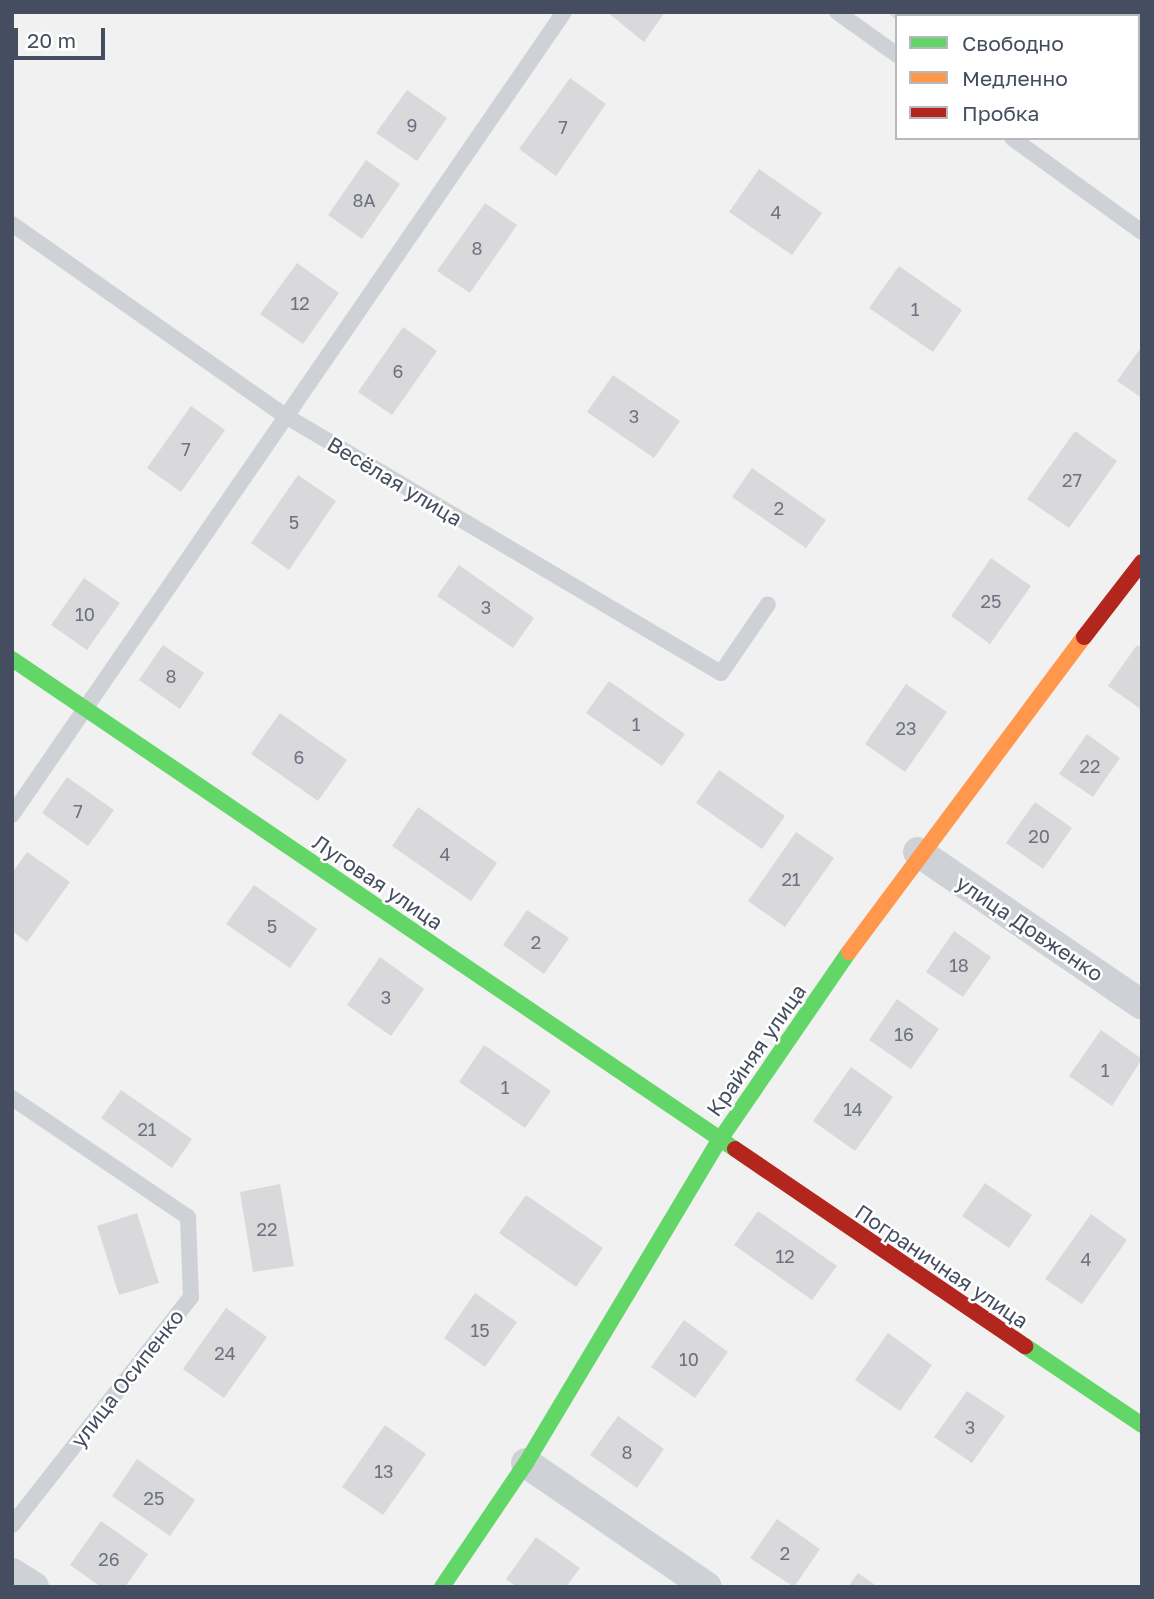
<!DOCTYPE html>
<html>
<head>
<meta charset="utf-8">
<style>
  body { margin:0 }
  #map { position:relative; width:1154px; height:1599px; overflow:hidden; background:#f2f1f1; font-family:"Golos Text",sans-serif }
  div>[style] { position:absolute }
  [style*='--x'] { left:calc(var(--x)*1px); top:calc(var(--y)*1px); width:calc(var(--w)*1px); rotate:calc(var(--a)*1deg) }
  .building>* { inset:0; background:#d9d8db }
  .lane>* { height:16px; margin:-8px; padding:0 8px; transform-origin:8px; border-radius:8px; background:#ced1d5 }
  .street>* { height:30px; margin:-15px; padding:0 15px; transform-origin:15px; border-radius:15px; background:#ced1d5 }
  .fast>* { height:16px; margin:-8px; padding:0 8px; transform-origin:8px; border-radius:8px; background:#63d668 }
  .slow>* { height:16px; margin:-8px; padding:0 8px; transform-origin:8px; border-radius:8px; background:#ff974d }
  .jam>* { height:16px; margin:-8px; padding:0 8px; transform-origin:8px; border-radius:8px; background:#b3261e }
  span { translate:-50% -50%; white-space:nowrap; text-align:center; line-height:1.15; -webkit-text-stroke:5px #fff; paint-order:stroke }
  .number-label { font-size:18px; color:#6c7280 }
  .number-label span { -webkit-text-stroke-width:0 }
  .street-label { font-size:21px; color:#454e60 }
  .frame { position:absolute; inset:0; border:14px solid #454e60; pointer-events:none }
  .legend { position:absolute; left:895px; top:14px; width:245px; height:126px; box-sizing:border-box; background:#fff; border:2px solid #b5b8bf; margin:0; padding:9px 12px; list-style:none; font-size:21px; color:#454e60 }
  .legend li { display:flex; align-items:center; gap:14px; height:35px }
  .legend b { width:35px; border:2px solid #b5b8bf }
  .scale { position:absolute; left:14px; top:28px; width:91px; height:32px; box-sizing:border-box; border:4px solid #454e60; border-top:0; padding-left:9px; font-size:21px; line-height:24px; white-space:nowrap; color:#454e60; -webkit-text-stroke:5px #fff; paint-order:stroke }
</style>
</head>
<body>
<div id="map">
  <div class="building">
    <div style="clip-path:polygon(607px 12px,665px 12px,644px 42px)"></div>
    <div style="clip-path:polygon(886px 12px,953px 12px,958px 16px,897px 20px)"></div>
    <div style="clip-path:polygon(570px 78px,606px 104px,556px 176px,519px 149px)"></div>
    <div style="clip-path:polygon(407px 90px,447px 118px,417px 161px,376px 133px)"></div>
    <div style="clip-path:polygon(366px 160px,400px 184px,362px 239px,328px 215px)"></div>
    <div style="clip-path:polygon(759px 169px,822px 213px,792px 255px,729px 212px)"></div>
    <div style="clip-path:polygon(485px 203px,517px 225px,470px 293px,437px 271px)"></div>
    <div style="clip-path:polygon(297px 263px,339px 293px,303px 344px,260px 314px)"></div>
    <div style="clip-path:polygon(899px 266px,962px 310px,933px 352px,869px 308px)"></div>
    <div style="clip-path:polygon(403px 327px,437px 351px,392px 415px,358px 392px)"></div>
    <div style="clip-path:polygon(1142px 346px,1142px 398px,1117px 381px)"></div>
    <div style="clip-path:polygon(613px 375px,680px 421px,654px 458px,587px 412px)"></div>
    <div style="clip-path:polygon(191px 406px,225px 430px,181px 492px,147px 468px)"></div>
    <div style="clip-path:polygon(1075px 431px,1117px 461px,1069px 528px,1027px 499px)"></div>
    <div style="clip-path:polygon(752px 468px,826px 520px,806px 548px,732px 497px)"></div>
    <div style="clip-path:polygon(298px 475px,336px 501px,289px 570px,251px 543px)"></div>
    <div style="clip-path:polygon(991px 558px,1031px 586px,990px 644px,951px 616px)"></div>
    <div style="clip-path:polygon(459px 565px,534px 618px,513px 648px,437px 596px)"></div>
    <div style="clip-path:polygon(84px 578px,120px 603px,87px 650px,51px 625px)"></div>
    <div style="clip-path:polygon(163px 645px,204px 673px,180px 709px,139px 680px)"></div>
    <div style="clip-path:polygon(1137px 645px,1142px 648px,1142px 710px,1108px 686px)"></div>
    <div style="clip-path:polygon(609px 681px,685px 734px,662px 766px,586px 713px)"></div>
    <div style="clip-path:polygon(906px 684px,947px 712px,905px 772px,865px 744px)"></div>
    <div style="clip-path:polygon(280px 713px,347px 760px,318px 801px,251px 754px)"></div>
    <div style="clip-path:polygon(1087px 734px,1120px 758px,1093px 797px,1059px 774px)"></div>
    <div style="clip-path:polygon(719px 770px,785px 816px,762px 849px,696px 803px)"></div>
    <div style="clip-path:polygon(67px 777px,114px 810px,88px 846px,42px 813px)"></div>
    <div style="clip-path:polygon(1035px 802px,1072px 828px,1043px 869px,1006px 843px)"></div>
    <div style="clip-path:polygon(418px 807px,497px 863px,471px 901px,392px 846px)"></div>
    <div style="clip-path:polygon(796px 832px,834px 858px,785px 927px,748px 901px)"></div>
    <div style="clip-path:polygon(27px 852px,70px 882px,27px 942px,12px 931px,12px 873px)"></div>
    <div style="clip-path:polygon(254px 885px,317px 929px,290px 968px,226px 924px)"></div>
    <div style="clip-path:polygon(527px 910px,569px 938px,544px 974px,503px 945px)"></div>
    <div style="clip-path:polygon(954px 931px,991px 957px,963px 997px,926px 972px)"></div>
    <div style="clip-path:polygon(380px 957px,424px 989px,391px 1036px,347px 1005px)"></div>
    <div style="clip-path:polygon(897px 999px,939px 1029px,911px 1069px,869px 1040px)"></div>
    <div style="clip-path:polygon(1101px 1030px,1142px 1059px,1112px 1106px,1069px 1076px)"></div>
    <div style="clip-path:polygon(484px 1045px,551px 1091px,525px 1128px,459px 1082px)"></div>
    <div style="clip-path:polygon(851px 1067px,893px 1097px,855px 1151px,813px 1121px)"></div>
    <div style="clip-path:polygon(121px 1090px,192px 1139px,172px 1168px,101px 1118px)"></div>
    <div style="clip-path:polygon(985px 1183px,1032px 1215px,1009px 1248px,962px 1216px)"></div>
    <div style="clip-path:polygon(280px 1184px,294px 1266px,253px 1272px,240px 1192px)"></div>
    <div style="clip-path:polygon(526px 1195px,603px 1248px,576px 1287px,499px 1233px)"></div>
    <div style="clip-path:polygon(758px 1211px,837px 1266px,812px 1300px,734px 1245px)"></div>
    <div style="clip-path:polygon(137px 1213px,159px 1283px,119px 1295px,97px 1226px)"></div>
    <div style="clip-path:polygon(1091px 1214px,1127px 1240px,1082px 1304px,1045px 1279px)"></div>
    <div style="clip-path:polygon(475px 1293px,517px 1322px,485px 1367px,444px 1338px)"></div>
    <div style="clip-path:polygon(226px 1308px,267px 1337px,224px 1398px,183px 1369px)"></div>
    <div style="clip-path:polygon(684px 1320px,728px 1352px,695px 1398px,651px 1367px)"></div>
    <div style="clip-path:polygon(888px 1333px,932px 1365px,900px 1411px,855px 1380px)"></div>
    <div style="clip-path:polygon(967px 1391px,1005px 1416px,972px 1463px,934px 1437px)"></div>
    <div style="clip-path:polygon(618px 1416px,664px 1449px,637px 1488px,590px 1455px)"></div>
    <div style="clip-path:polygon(385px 1425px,426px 1454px,383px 1515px,342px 1487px)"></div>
    <div style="clip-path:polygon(137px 1459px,195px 1500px,170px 1536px,112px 1496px)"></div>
    <div style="clip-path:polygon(777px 1519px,820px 1549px,794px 1587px,750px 1558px)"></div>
    <div style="clip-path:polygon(101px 1521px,148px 1554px,125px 1587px,101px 1587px,70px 1565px)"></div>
    <div style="clip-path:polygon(536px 1537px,580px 1568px,566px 1587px,517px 1587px,506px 1579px)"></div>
    <div style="clip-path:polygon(858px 1573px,878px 1587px,848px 1587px)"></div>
  </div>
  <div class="lane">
    <div style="--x:837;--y:12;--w:74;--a:35.6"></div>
    <div style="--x:1012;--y:138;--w:160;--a:35.9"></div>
    <div style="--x:12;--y:224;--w:332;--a:35.1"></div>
    <div style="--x:284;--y:415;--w:507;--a:30.56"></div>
    <div style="--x:721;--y:673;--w:83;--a:-55.7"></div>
    <div style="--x:12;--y:815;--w:974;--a:-55.49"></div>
    <div style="--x:12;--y:1098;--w:212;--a:34.1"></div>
    <div style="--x:188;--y:1217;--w:80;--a:87.9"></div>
    <div style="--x:191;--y:1297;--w:290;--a:128.1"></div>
  </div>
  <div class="street">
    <div style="--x:918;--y:852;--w:271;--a:34.3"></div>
    <div style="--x:526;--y:1463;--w:219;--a:34.4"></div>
    <div style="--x:12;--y:1573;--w:26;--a:32"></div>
  </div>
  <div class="fast">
    <div style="--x:12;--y:659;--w:873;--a:34.13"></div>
    <div style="--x:1025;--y:1346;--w:141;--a:34"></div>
    <div style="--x:442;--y:1587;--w:150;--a:-55.9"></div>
    <div style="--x:526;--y:1463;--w:375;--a:-59.1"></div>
    <div style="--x:719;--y:1141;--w:229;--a:-55.5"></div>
  </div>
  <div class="slow">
    <div style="--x:849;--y:952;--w:393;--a:-53.3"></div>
  </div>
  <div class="jam">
    <div style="--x:1084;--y:637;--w:95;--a:-52.3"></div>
    <div style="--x:735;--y:1149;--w:351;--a:34.2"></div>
  </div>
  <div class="number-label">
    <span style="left:412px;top:125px">9</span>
    <span style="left:563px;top:127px">7</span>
    <span style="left:364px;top:200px">8А</span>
    <span style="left:776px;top:212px">4</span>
    <span style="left:477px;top:248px">8</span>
    <span style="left:300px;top:303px">12</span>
    <span style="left:915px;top:309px">1</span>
    <span style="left:398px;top:371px">6</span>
    <span style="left:634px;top:416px">3</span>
    <span style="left:186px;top:449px">7</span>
    <span style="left:1072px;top:480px">27</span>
    <span style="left:779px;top:508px">2</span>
    <span style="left:294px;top:522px">5</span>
    <span style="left:991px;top:601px">25</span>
    <span style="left:486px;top:607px">3</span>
    <span style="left:85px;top:614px">10</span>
    <span style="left:171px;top:676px">8</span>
    <span style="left:636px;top:724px">1</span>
    <span style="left:906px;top:728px">23</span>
    <span style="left:299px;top:757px">6</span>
    <span style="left:1090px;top:766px">22</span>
    <span style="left:78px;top:811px">7</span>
    <span style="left:1039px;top:836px">20</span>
    <span style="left:445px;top:854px">4</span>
    <span style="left:791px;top:879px">21</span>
    <span style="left:272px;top:926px">5</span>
    <span style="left:536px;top:942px">2</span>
    <span style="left:959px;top:965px">18</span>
    <span style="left:386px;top:997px">3</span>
    <span style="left:904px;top:1034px">16</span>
    <span style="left:1105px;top:1070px">1</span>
    <span style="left:505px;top:1087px">1</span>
    <span style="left:853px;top:1109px">14</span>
    <span style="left:147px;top:1129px">21</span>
    <span style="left:267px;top:1229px">22</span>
    <span style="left:785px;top:1256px">12</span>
    <span style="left:1086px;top:1259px">4</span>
    <span style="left:480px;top:1330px">15</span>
    <span style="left:225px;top:1353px">24</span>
    <span style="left:689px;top:1359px">10</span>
    <span style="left:970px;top:1427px">3</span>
    <span style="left:627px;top:1452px">8</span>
    <span style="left:384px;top:1471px">13</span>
    <span style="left:154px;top:1498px">25</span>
    <span style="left:785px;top:1553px">2</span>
    <span style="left:109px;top:1559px">26</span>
  </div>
  <div class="street-label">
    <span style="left:395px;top:481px;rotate:31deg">Весёлая улица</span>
    <span style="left:378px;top:882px;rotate:34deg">Луговая улица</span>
    <span style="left:1030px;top:928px;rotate:34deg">улица Довженко</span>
    <span style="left:756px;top:1050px;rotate:-55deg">Крайняя улица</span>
    <span style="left:942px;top:1266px;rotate:34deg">Пограничная улица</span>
    <span style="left:127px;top:1378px;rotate:-52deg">улица Осипенко</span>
  </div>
  <div class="frame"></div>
  <ul class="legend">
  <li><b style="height:9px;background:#63d668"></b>Свободно</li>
  <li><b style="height:9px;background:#ff974d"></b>Медленно</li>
  <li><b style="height:9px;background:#b3261e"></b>Пробка</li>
  </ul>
  <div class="scale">20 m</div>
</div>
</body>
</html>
